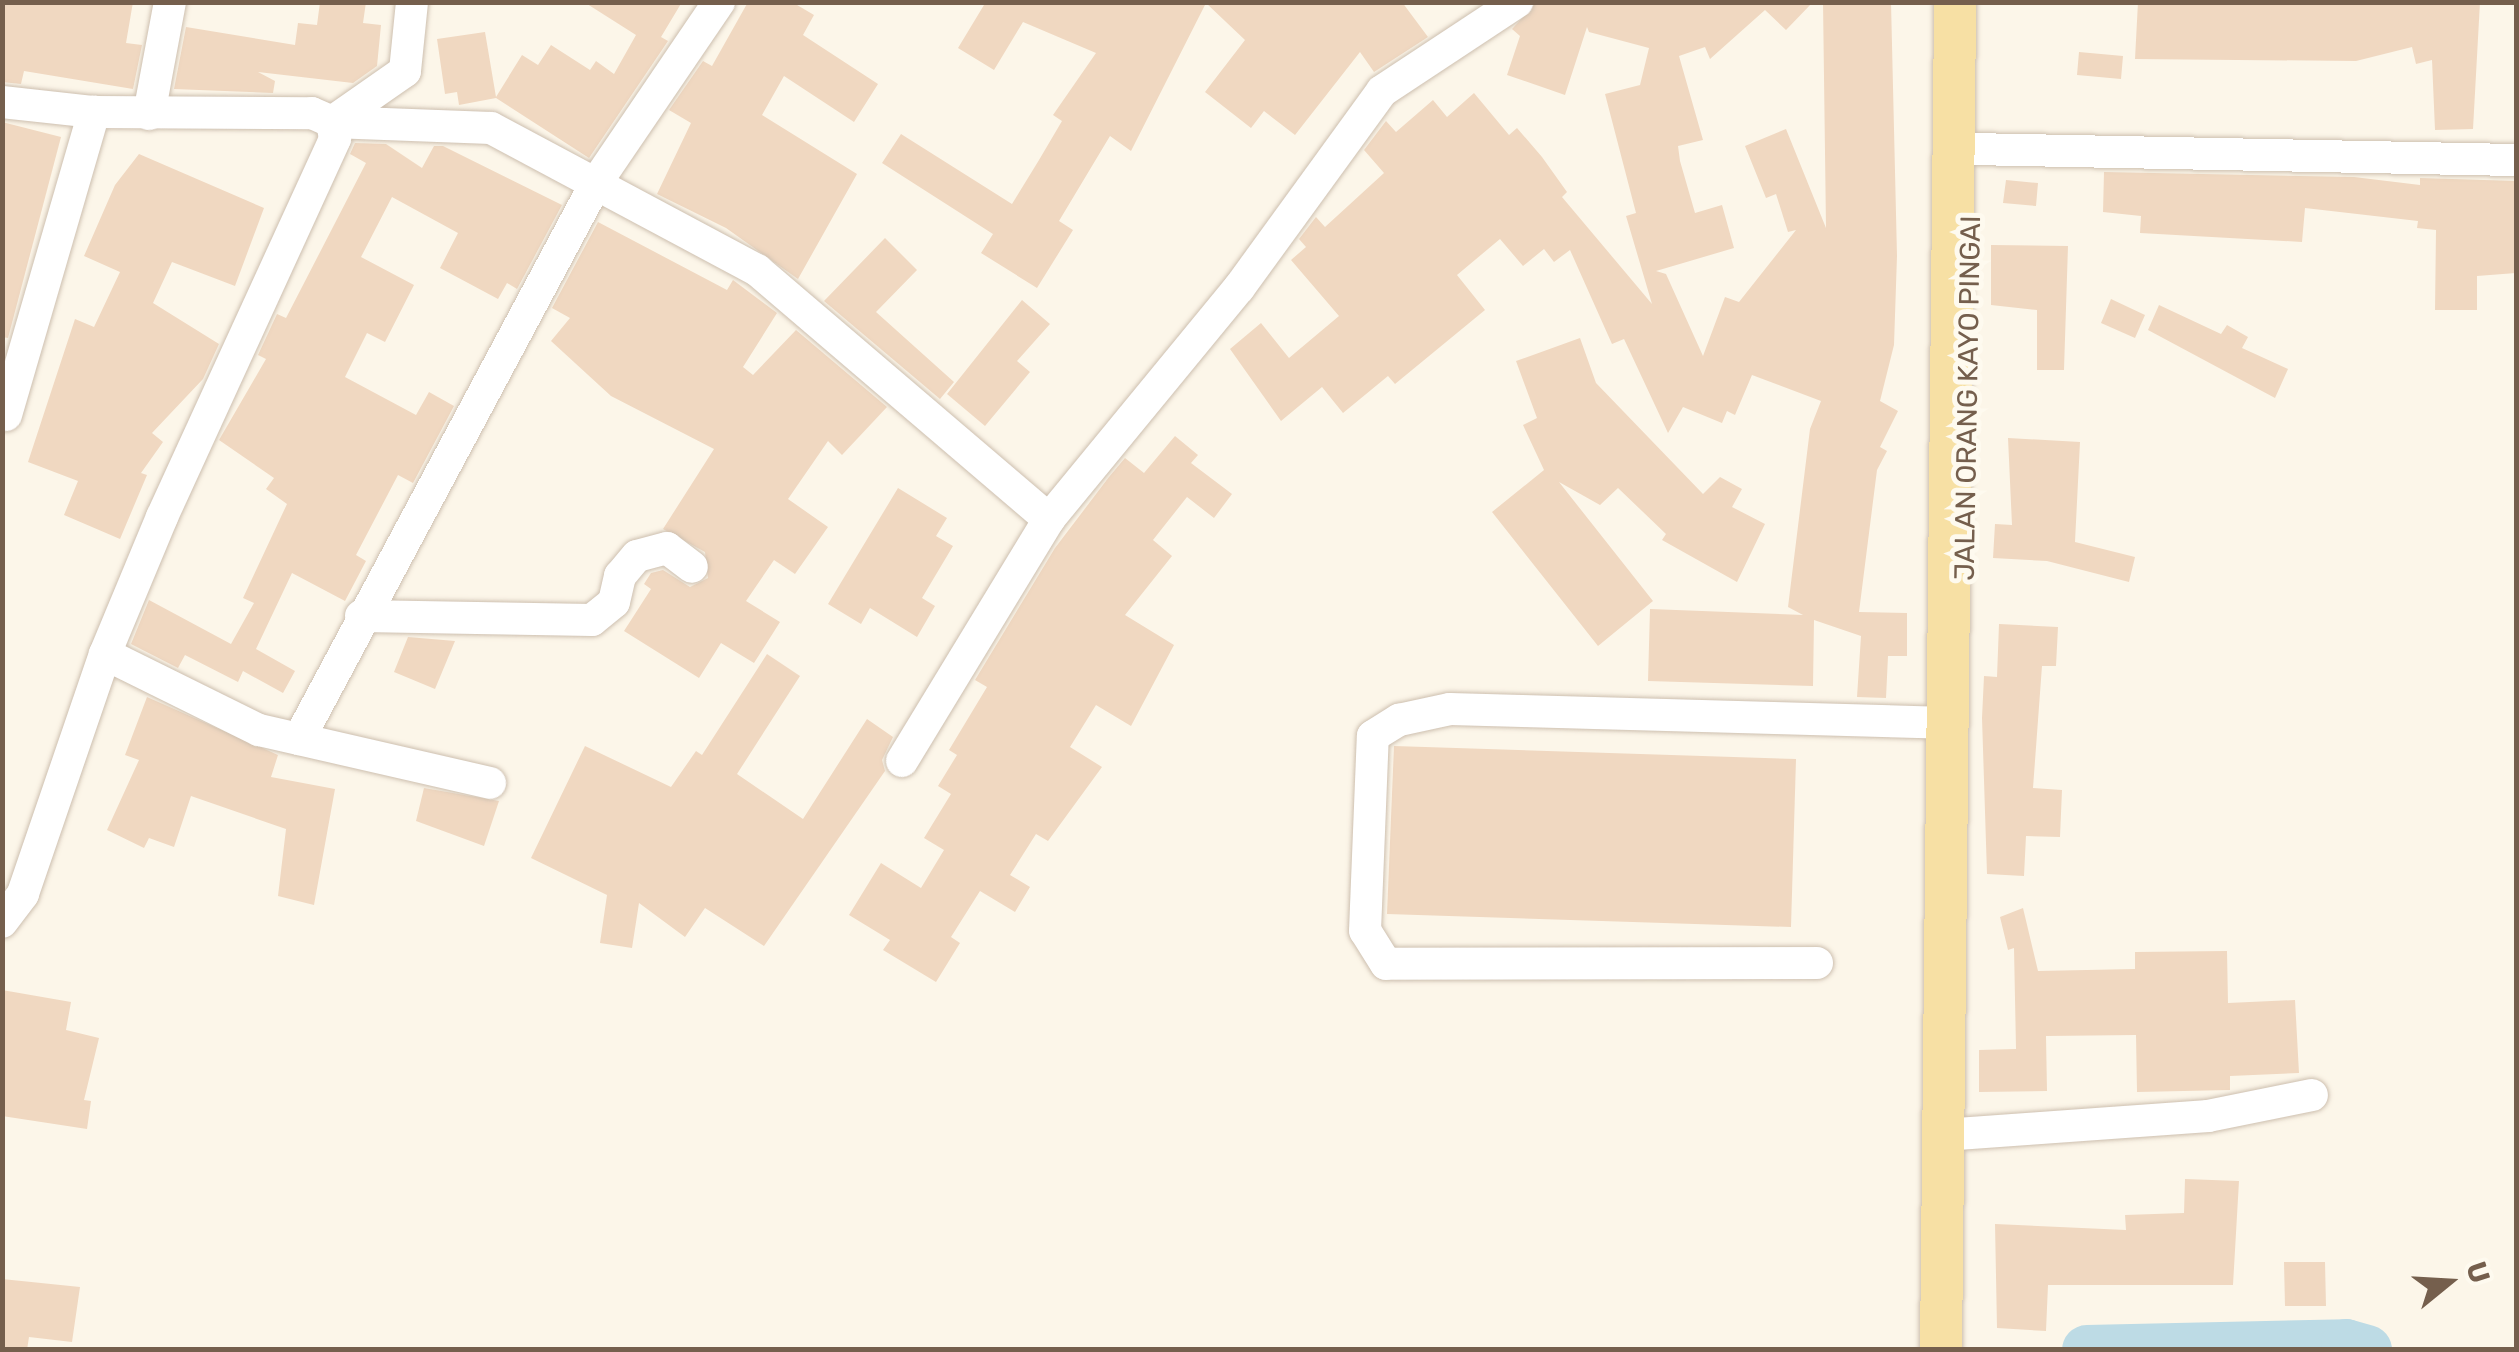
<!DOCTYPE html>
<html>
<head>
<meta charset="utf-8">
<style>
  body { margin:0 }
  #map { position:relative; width:2519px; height:1352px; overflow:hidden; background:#fcf6e9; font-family:Rubik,sans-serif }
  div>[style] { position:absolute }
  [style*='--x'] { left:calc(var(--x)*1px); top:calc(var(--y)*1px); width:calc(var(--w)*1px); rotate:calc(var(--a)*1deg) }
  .river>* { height:50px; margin:-25px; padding:0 25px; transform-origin:25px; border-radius:25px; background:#bddbe5 }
  .building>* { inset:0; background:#f0d8c1 }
  .roads { filter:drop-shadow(0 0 2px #cdbfaf) drop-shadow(0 0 2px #cdbfaf) }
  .minor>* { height:32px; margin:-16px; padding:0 16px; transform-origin:16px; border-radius:16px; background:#fff }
  .major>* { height:42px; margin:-21px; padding:0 21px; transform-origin:21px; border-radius:21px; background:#f7e0a4 }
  span { translate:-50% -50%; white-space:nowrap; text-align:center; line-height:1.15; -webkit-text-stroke:10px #fefaef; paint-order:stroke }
  .street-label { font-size:28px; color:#755f4d }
  .frame { position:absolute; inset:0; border:5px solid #755f4d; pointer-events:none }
  .north { position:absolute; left:2399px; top:1232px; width:100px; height:100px; -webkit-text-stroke:8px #fefaef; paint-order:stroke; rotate:72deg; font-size:28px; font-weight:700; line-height:40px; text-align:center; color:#755f4d }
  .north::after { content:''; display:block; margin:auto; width:35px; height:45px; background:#755f4d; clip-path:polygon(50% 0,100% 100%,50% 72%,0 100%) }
</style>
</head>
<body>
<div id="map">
  <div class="river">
    <div style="--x:2087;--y:1350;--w:259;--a:-1.3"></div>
    <div style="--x:2346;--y:1344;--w:22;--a:16"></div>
  </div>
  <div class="building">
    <div style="clip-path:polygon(2px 2px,133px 2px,126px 43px,142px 45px,133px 89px,24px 71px,21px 84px,2px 82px)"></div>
    <div style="clip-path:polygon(320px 2px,366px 2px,363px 23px,381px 25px,377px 66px,353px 83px,258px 72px,275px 81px,273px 93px,174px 89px,186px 27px,295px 45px,298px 23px,317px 25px)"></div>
    <div style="clip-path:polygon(584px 2px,682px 2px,661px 37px,668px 41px,589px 158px,496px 98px,459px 105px,457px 92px,445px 94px,437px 39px,485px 32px,496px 97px,522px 55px,538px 65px,551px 45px,590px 70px,596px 61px,614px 74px,636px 35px)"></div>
    <div style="clip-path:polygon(748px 2px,792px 2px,814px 15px,803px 35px,878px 84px,854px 122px,784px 76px,762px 115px,857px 174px,798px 279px,726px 228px,657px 194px,691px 123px,669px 110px,703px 61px,712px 66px)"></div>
    <div style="clip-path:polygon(978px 2px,1402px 2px,1428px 37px,1374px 72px,1360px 52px,1295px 135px,1264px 111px,1251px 128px,1205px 92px,1245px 40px,1206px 3px,1131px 151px,1110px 136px,1059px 221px,1073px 230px,1037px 288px,981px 253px,993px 234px,882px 163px,901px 134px,1012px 204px,1039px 160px,1062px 121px,1053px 115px,1096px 53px,1023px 22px,994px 70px,958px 48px,984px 5px)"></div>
    <div style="clip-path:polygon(1537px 2px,1813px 2px,1786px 30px,1765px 10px,1710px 59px,1705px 47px,1679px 56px,1703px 140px,1678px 146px,1680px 161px,1695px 213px,1722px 205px,1734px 248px,1656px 271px,1666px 274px,1703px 356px,1725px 297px,1739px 302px,1796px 230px,1788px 232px,1776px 194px,1766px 198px,1745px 146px,1786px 129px,1826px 228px,1823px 2px,1891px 2px,1897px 256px,1894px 345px,1880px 401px,1898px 411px,1880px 447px,1887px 451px,1877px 470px,1859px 612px,1907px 613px,1907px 656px,1888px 656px,1886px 698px,1857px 697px,1861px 636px,1814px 620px,1813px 686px,1648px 681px,1650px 609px,1803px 615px,1788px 607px,1810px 429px,1821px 401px,1752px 375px,1735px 415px,1727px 411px,1722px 423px,1683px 407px,1668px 433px,1624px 339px,1612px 344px,1570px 250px,1554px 262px,1544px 249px,1523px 266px,1500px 239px,1457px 275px,1485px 310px,1395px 384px,1388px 376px,1343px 413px,1322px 387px,1281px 421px,1230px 349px,1261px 323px,1289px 358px,1339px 316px,1291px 260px,1306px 247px,1299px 239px,1316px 217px,1325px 227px,1384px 173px,1364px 150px,1386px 121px,1396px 132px,1433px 100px,1447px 117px,1474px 93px,1509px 135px,1517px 128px,1542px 157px,1567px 192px,1562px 197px,1652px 304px,1626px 216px,1636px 213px,1605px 94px,1640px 85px,1649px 48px,1589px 32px,1587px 27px,1565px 95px,1507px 75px,1520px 36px,1512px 29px)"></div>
    <div style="clip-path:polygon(2138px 2px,2480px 2px,2473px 129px,2435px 130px,2432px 60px,2416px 64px,2412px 47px,2356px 61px,2135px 59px)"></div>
    <div style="clip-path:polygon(2079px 52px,2123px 56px,2121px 79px,2077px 75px)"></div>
    <div style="clip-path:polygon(2px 122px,61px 137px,8px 338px,2px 337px)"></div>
    <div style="clip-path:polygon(355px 143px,386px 144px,422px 168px,434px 146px,443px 146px,562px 205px,517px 289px,507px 283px,498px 299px,440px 268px,458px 233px,392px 197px,361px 257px,414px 285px,385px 342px,367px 333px,345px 377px,416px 415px,429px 392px,454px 406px,413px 483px,398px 475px,356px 555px,366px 561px,345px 601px,292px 573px,256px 649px,295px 671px,283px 693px,243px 671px,238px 682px,185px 655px,178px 668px,131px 644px,149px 600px,231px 644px,254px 603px,243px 598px,287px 504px,266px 489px,274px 478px,219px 440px,266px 359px,258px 355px,277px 314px,286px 318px,366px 163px,350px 154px)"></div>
    <div style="clip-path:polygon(139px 154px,264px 208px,235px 286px,172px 262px,153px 303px,219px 344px,203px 379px,152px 433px,163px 442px,141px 473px,147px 475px,120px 539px,64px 515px,78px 481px,28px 462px,75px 319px,94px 327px,120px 272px,84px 256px,115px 185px)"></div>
    <div style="clip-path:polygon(2104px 172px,2354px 177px,2420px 185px,2420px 178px,2516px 181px,2516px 273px,2477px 276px,2477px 310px,2435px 310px,2436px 230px,2417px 228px,2418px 221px,2305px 208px,2302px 242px,2140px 233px,2141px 216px,2103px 212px)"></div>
    <div style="clip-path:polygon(2006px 180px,2038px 183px,2036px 206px,2003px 203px)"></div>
    <div style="clip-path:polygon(598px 222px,727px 290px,733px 280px,777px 313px,743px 367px,753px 375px,796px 330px,887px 407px,842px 455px,828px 441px,788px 499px,828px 527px,795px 574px,774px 560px,746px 601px,780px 622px,754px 663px,721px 643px,699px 678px,624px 631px,651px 589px,644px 584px,651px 573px,663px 570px,690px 587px,708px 578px,705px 552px,663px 529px,714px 449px,611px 396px,551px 341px,570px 318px,552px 308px)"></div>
    <div style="clip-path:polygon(885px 238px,917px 270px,876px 312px,954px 382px,940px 399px,824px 301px)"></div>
    <div style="clip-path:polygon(1991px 245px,2068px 246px,2064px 370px,2037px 370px,2037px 310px,1991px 305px)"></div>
    <div style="clip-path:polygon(2111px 299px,2145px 315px,2135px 338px,2101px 323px)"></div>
    <div style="clip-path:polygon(1022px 300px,1050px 324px,1017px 361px,1030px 372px,985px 426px,947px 394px)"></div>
    <div style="clip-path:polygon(2159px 305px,2221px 334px,2227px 325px,2248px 337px,2242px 348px,2288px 369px,2275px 398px,2148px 330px)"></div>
    <div style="clip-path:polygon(1580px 338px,1596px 383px,1703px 494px,1720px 477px,1742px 489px,1732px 507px,1765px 524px,1737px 582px,1662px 540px,1666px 534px,1618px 488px,1600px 505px,1559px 482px,1653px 601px,1598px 646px,1492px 512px,1544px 470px,1523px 425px,1537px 418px,1516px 361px)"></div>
    <div style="clip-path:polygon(1175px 436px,1198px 455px,1191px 463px,1232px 494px,1214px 518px,1187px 497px,1153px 540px,1172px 556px,1125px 615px,1174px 645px,1131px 726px,1096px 705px,1070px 747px,1102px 767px,1048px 841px,1036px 834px,1010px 875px,1030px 887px,1015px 912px,980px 891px,951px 937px,960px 943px,936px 982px,883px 950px,890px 940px,849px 915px,881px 863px,921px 888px,944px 850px,924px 838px,951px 794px,938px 786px,957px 755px,949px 750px,987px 687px,975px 680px,1055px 548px,1109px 477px,1125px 458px,1144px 473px)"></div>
    <div style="clip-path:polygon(2008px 438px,2080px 442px,2075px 542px,2135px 557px,2129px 582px,2047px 561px,1993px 558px,1995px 524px,2012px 525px)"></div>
    <div style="clip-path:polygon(898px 488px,947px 518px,936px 536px,953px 546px,922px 598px,935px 606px,917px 637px,870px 608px,861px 624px,828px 604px)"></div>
    <div style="clip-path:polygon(1999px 624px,2058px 627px,2056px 666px,2042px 666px,2033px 788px,2062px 790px,2060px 837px,2026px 836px,2024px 876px,1987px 874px,1982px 718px,1984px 676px,1997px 677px)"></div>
    <div style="clip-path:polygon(408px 637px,455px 641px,435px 689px,394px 672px)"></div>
    <div style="clip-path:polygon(767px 654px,800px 676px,737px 774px,803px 819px,867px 719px,893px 737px,882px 760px,885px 771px,764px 946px,705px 908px,685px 937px,639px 903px,632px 948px,600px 943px,607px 895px,531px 858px,585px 746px,671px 787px,696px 751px,702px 755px)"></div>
    <div style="clip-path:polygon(147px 697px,278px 755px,271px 777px,335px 789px,314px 905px,278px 896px,286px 829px,191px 796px,174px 847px,149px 838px,144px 848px,107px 830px,139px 760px,125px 755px)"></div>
    <div style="clip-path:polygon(1394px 746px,1796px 759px,1791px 927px,1387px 914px)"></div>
    <div style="clip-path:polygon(424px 788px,499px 801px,484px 846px,416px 821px)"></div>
    <div style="clip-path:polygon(2023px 908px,2038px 971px,2135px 969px,2135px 952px,2227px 951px,2228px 1003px,2295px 1000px,2299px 1073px,2230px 1076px,2230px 1090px,2137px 1092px,2136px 1035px,2046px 1036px,2047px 1091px,1979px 1092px,1979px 1050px,2016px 1049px,2014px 948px,2008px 950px,2000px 917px)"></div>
    <div style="clip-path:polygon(2px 990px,71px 1002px,66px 1030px,99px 1038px,84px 1100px,91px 1101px,87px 1129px,2px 1116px)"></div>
    <div style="clip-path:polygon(2185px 1179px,2239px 1181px,2233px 1285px,2048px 1285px,2046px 1331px,1997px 1328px,1995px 1224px,2126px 1230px,2125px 1215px,2184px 1213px)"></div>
    <div style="clip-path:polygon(2284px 1262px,2325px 1262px,2326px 1306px,2285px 1306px)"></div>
    <div style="clip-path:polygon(2px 1279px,80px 1287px,72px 1342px,29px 1337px,27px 1350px,2px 1350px)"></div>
  </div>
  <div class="roads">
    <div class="minor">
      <div style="--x:2;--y:102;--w:93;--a:6.2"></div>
      <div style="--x:94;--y:112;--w:218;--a:0.3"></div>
      <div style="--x:312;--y:113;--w:22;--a:24"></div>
      <div style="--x:332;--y:122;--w:17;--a:80"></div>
      <div style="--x:335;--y:139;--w:416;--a:114.6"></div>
      <div style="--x:162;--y:517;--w:148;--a:112.6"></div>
      <div style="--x:105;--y:654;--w:254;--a:108.9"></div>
      <div style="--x:23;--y:894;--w:35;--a:127"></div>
      <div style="--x:149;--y:114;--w:114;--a:-79.4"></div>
      <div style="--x:332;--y:122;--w:159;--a:2.2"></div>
      <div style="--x:491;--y:128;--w:302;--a:28.1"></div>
      <div style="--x:757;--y:270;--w:384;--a:40.5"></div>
      <div style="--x:332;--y:122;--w:89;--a:-34.9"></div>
      <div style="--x:405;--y:71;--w:69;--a:-84.2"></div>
      <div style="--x:1971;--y:149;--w:545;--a:1.16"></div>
      <div style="--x:6;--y:415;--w:316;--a:-73.8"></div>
      <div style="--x:361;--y:616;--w:231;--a:1"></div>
      <div style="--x:592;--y:620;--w:28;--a:-39"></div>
      <div style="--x:614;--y:602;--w:27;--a:-77"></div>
      <div style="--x:620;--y:576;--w:26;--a:-50"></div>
      <div style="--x:637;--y:556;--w:31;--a:-15"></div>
      <div style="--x:667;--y:548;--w:31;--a:37"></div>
      <div style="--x:105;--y:654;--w:172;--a:26.3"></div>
      <div style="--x:259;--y:730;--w:237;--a:12.9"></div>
      <div style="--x:299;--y:739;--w:630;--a:-61.89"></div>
      <div style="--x:596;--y:183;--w:219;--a:-55.8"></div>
      <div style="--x:902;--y:761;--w:283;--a:-58.7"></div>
      <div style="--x:1049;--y:519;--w:299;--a:-50.6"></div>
      <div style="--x:1239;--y:288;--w:243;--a:-54"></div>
      <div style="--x:1382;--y:91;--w:162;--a:-33.4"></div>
      <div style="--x:1817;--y:963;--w:431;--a:179.9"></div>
      <div style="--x:1386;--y:964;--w:39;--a:-122"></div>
      <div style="--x:1365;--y:931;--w:195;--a:-87.7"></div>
      <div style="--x:1373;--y:736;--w:31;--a:-32"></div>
      <div style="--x:1399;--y:720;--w:52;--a:-12.2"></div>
      <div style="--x:1450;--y:709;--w:497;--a:1.6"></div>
      <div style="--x:1943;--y:1135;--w:266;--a:-4.1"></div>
      <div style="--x:2208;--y:1116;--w:106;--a:-11.4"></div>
    </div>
    <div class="major">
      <div style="--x:1941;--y:1350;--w:1348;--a:-89.4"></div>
    </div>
  </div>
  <div class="street-label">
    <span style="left:1968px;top:398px;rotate:-89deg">JALAN ORANG KAYO PINGAI</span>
  </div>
  <div class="frame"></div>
  <div class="north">U</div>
</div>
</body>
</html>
